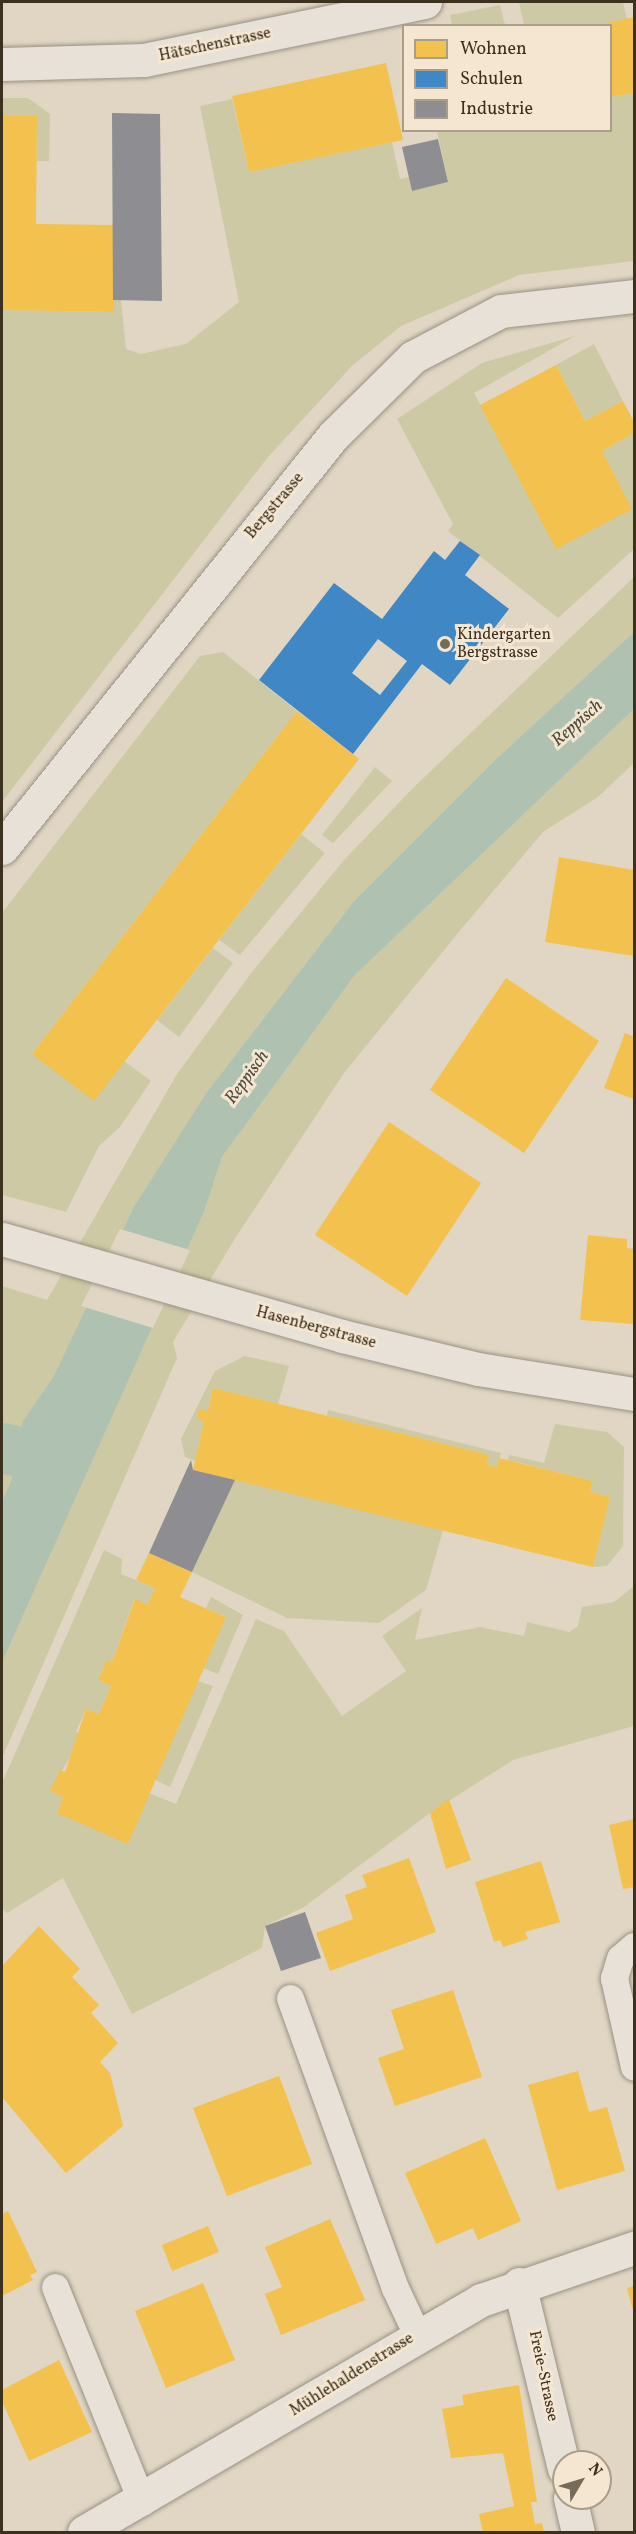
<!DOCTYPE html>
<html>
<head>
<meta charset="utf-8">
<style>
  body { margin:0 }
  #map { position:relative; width:636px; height:2534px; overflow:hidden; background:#e1d6c3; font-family:Vollkorn,serif }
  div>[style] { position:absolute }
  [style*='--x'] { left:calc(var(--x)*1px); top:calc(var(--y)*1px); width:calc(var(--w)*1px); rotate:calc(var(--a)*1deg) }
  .green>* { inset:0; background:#cdc9a4 }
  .water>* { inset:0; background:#afc2b2 }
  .pier>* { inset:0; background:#e1d6c3 }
  .homes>* { inset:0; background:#f2c14e }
  .schools>* { inset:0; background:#3f88c5 }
  .industry>* { inset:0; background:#8d8d92 }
  .canal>* { height:50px; margin:-25px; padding:0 25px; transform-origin:25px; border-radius:25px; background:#afc2b2 }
  .roads { filter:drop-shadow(0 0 2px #989184) drop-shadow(0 0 2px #989184) }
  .service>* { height:27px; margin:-13.5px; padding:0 13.5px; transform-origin:13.5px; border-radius:13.5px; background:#e7e1d8 }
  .minor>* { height:33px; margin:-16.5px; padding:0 16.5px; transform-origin:16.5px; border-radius:16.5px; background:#e7e1d8 }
  .tertiary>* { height:33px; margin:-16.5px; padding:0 16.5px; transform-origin:16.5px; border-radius:16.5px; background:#e7e1d8 }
  .dots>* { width:16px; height:16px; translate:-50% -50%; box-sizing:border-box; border:3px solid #f4e6d0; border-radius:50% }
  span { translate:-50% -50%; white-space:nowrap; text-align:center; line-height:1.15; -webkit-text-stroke:6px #f4e6d0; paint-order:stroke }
  .street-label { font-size:16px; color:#3c301f }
  .poi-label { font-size:16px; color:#3c301f }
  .left { translate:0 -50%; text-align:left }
  .water-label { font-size:18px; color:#4f4c3b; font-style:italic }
  .frame { position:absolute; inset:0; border:3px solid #3c301f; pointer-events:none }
  .legend { position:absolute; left:402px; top:24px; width:210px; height:108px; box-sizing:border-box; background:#f4e6d0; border:2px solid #aa9d89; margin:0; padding:8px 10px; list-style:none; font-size:18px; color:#3c301f }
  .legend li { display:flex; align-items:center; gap:12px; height:30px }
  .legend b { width:30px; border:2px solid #aa9d89 }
  .north { position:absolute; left:552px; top:2450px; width:60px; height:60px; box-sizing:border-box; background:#f4e6d0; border:2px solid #aa9d89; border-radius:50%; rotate:52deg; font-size:16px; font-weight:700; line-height:24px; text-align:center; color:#3c301f }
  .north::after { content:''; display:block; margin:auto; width:21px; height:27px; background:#766a58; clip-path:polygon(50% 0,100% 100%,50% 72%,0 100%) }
</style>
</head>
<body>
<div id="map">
  <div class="green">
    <div style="clip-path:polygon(519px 2px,623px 2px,627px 19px,597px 25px,524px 25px)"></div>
    <div style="clip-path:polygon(500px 5px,505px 25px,452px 25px,450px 15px)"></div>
    <div style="clip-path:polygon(634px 93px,634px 261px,519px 275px,401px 326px,352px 366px,268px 457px,2px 802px,2px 310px,114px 312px,114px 300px,121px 300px,126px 349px,141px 354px,186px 344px,239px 302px,200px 106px,232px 99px,249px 172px,392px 142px,400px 179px,409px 177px,412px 191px,448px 182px,437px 131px,610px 130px,611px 97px)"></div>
    <div style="clip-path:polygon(2px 98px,28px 98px,50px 114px,49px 161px,37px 161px,37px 116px,2px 115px)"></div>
    <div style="clip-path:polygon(575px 336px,474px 393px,557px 548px,602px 451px,634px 433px,634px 549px,558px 618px,448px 531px,453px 524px,397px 419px,482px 363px)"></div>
    <div style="clip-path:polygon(594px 344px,623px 401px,585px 421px,556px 365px)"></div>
    <div style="clip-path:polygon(634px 577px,634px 632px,494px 761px,354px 901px,207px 1092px,205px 1209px,222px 1157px,355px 975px,634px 709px,634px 763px,598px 797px,543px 832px,463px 927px,344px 1073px,234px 1240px,173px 1342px,177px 1358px,2px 1758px,2px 1286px,47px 1300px,177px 1074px,252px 972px,345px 859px,413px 788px)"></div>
    <div style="clip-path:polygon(223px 652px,297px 711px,32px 1054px,124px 1061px,151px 1081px,120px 1127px,99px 1146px,66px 1212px,2px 1195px,2px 913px,200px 656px)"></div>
    <div style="clip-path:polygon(375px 767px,392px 781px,333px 843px,322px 835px)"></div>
    <div style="clip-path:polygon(301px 834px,325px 853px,240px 955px,219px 940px)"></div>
    <div style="clip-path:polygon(213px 948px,233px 963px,179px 1037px,157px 1020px)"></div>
    <div style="clip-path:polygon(245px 1356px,289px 1366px,278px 1404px,213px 1388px,208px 1411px,199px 1410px,197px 1419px,204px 1421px,195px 1461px,185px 1457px,181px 1439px,215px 1371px)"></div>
    <div style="clip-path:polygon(328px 1410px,501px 1453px,497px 1467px,486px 1464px,488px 1456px,481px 1453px,327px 1416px)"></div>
    <div style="clip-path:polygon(555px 1424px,607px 1432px,624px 1447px,623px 1546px,607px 1566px,593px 1567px,610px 1497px,590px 1492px,593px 1481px,508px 1460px,509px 1455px,544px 1463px)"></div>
    <div style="clip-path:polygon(235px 1480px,443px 1530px,426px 1590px,379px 1623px,287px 1618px,192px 1572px)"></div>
    <div style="clip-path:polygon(104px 1550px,122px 1559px,121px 1574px,155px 1588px,148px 1605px,134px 1600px,112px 1662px,107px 1660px,98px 1680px,111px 1686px,99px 1714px,86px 1709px,76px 1732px,82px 1735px,51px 1791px,63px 1797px,57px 1813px,149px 1793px,176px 1804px,256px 1619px,284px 1631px,342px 1716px,406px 1671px,382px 1636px,422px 1608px,415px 1640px,480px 1627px,524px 1636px,527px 1622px,569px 1632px,578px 1626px,582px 1607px,614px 1602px,634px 1586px,634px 1726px,513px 1760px,430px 1813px,304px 1907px,265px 1926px,262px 1948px,132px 2014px,63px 1878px,7px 1913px,2px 1908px,2px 1783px)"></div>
    <div style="clip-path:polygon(211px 1597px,243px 1615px,218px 1674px,203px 1668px,226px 1617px,206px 1608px)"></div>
    <div style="clip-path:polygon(198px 1681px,213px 1686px,170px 1787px,155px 1780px)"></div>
  </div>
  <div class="water">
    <div style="clip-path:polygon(634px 632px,634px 709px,355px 975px,222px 1157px,205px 1209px,2px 1662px,2px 1502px,11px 1481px,23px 1421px,54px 1376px,134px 1207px,207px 1092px,354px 901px,494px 761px)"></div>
  </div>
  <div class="pier">
    <div style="clip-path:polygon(120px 1229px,190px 1250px,153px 1328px,81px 1306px)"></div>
  </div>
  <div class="homes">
    <div style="clip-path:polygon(634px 17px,634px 93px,610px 97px,610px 26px,602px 24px)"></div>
    <div style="clip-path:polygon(386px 63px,403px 140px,249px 172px,232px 96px)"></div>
    <div style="clip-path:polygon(2px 115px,37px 116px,36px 224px,115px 225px,114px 312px,2px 310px)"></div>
    <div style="clip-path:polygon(556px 365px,585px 421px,623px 401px,634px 422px,634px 433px,602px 451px,632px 509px,556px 549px,480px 405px)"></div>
    <div style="clip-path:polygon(297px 711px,359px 759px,94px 1101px,32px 1054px)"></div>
    <div style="clip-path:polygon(559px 857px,634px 870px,634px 956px,545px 942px)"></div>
    <div style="clip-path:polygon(506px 978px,599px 1041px,524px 1153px,430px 1090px)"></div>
    <div style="clip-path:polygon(625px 1033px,634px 1037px,634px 1099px,604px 1088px)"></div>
    <div style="clip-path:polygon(389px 1122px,481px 1183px,407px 1296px,315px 1235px)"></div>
    <div style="clip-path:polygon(588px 1235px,627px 1239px,627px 1248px,634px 1249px,634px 1324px,580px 1320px)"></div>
    <div style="clip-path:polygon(213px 1388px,481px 1453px,489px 1456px,486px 1464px,497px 1467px,499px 1458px,593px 1481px,590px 1492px,610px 1497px,593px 1567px,193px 1470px,204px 1421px,197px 1419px,199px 1409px,208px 1411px)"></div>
    <div style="clip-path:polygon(149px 1553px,192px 1572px,180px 1597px,226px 1617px,128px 1844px,57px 1813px,63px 1797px,50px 1791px,60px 1770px,65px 1772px,86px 1709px,99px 1714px,111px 1686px,98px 1680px,107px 1660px,112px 1662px,135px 1599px,148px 1605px,155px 1588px,136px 1580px)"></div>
    <div style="clip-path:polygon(449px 1799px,471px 1860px,446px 1869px,430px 1813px)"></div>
    <div style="clip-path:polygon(634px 1819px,634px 1887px,623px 1889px,609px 1825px)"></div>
    <div style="clip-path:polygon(409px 1858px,436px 1932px,330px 1971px,316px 1933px,353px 1919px,345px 1895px,367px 1887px,362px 1875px)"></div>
    <div style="clip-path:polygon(541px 1861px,560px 1922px,525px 1932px,528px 1939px,503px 1947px,500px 1940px,494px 1942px,475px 1882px)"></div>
    <div style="clip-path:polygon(39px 1926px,80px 1969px,72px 1977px,99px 2005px,91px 2013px,118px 2043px,100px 2062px,110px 2073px,123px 2126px,66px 2173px,2px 2097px,2px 1966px)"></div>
    <div style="clip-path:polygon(453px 1990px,482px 2077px,395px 2106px,378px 2058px,404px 2049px,391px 2010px)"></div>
    <div style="clip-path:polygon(578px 2071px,589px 2112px,607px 2107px,625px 2171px,557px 2190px,528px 2085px)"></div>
    <div style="clip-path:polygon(279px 2076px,312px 2164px,227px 2196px,193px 2108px)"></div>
    <div style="clip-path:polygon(485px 2138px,521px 2221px,478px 2240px,473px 2228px,436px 2244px,405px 2173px)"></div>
    <div style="clip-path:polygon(8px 2211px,37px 2272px,30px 2275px,33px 2280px,2px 2296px,2px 2214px)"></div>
    <div style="clip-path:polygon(330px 2219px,365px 2300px,281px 2335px,265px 2294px,282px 2287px,265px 2247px)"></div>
    <div style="clip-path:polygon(208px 2226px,219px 2252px,172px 2271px,162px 2245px)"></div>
    <div style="clip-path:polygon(203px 2283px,235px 2360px,166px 2388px,135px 2311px)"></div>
    <div style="clip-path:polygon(634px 2286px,634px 2314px,627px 2288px)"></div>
    <div style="clip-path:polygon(59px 2360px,92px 2432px,29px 2461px,2px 2401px,2px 2390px)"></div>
    <div style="clip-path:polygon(519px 2385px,537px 2502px,531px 2502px,535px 2524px,542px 2523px,544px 2532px,483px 2532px,479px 2514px,514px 2506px,503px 2453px,451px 2458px,442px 2409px,464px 2405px,462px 2395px)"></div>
  </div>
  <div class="schools">
    <div style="clip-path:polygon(evenodd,460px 541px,480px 555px,465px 575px,509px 609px,450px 685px,422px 664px,353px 754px,259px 680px,334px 583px,382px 619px,434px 551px,445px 560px,460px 541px,378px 639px,407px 661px,380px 695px,352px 673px,378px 639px)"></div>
  </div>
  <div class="industry">
    <div style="clip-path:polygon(112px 113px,160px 114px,162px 301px,113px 300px)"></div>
    <div style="clip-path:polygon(438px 139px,448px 182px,412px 191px,402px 147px)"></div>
    <div style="clip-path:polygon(191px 1460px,193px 1470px,235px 1480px,192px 1572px,149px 1553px)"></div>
    <div style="clip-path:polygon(305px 1912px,321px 1958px,281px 1971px,265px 1926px)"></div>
  </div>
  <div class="canal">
    <div style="--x:2;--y:1448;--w:53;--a:11.9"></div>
  </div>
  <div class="roads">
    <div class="service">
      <div style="--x:634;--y:1946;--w:18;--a:139"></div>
      <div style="--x:620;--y:1958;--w:21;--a:107"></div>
      <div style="--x:614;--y:1978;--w:91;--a:77.3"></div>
      <div style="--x:290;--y:1998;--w:308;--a:70.1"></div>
      <div style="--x:395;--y:2288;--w:52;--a:64.9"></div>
      <div style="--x:55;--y:2287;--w:232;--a:68"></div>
    </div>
    <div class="minor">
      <div style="--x:2;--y:64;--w:142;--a:-1.6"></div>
      <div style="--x:144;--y:60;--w:287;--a:-11.7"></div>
      <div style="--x:2;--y:848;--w:528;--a:-51.22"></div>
      <div style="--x:333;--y:436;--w:112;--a:-44.6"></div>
      <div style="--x:413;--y:357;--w:99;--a:-27.6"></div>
      <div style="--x:501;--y:311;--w:134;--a:-6.4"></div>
      <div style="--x:519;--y:2284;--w:190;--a:76.3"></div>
      <div style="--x:570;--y:2498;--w:35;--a:77"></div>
      <div style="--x:84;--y:2532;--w:460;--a:-30.3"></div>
      <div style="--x:481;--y:2300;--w:162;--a:-18.8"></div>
    </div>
    <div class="tertiary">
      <div style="--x:2;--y:1239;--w:354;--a:15.9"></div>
      <div style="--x:342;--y:1336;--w:140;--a:13.6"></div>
      <div style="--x:478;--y:1369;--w:158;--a:9.1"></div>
    </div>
  </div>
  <div class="dots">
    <div style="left:445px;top:644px;background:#766a58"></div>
  </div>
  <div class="street-label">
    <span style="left:215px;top:45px;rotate:-12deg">Hätschenstrasse</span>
    <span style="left:275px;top:506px;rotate:-50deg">Bergstrasse</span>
    <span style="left:316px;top:1328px;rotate:15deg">Hasenbergstrasse</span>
    <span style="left:352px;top:2375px;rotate:-32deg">Mühlehaldenstrasse</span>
    <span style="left:543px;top:2376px;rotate:78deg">Freie-Strasse</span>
  </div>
  <div class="poi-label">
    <span class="left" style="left:457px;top:644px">Kindergarten<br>Bergstrasse</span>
  </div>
  <div class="water-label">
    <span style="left:578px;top:724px;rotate:-41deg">Reppisch</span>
    <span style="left:248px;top:1078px;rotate:-54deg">Reppisch</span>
  </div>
  <div class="frame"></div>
  <ul class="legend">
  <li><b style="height:16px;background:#f2c14e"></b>Wohnen</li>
  <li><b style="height:16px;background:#3f88c5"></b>Schulen</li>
  <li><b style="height:16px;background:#8d8d92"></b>Industrie</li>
  </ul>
  <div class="north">N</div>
</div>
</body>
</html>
